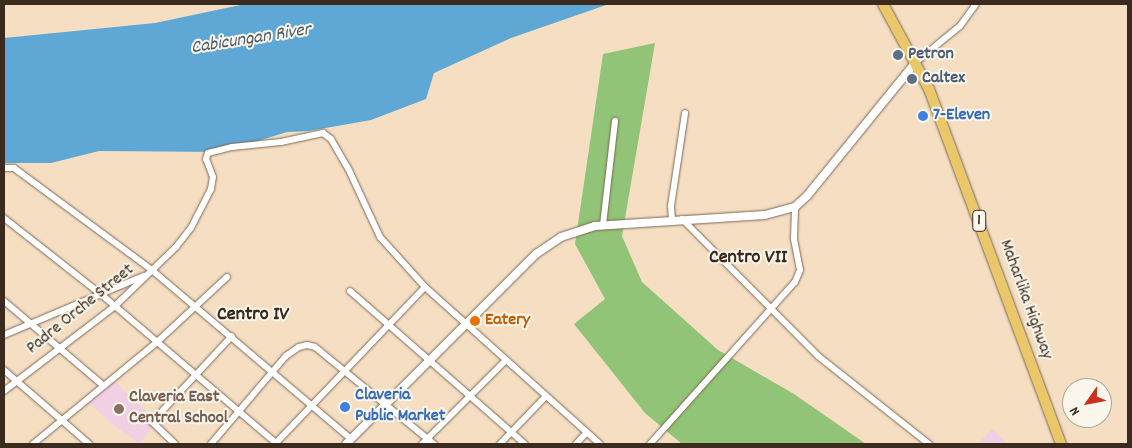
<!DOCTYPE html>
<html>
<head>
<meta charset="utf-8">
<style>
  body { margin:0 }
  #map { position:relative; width:1132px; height:448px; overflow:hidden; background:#f5dec2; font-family:Dekko,sans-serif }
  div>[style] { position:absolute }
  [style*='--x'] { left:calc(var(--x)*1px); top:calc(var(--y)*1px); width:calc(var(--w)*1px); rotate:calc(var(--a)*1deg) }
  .built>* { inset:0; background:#f1d0e4 }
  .green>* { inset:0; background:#91c476 }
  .water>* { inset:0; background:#5fa8d6 }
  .roads { filter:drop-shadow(0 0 1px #7c6957) drop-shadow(0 0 1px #7c6957) }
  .minor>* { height:6px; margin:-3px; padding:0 3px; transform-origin:3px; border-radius:3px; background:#fff }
  .tertiary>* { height:8px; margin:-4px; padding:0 4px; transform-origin:4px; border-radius:4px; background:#fff }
  .trunk>* { height:10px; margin:-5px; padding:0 5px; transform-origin:5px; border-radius:5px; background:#eac769 }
  .dots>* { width:14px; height:14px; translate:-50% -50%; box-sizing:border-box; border:2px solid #fbf7ec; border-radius:50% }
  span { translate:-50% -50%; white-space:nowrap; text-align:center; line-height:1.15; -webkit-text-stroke:4px #fbf7ec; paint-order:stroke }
  .shield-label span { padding:1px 4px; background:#fbf7ec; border:1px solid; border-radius:4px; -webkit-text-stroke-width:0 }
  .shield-label { font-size:16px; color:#3b2a1e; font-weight:700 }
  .service-label { font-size:18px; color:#4e5e75; font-weight:700 }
  .left { translate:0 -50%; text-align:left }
  .shop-label { font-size:18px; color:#366cbe; font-weight:700 }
  .street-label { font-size:18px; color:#3b2a1e }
  .food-label { font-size:18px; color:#c56008; font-weight:700 }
  .education-label { font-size:18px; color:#785e54; font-weight:700 }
  .water-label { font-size:19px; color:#495c68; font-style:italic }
  .quarter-label { font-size:20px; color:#3b2a1e; font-weight:700 }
  .frame { position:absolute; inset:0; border:5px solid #3b2a1e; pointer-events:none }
  .north { position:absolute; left:1062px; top:378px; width:50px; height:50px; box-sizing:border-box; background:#fbf7ec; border:1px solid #aea59a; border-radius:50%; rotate:237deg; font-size:14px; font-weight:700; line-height:20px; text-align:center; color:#3b2a1e }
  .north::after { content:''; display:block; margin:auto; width:18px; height:22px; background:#c8321e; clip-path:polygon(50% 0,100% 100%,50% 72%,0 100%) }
</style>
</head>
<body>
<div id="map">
  <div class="built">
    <div style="clip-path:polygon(113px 380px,150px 415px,146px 420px,153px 425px,140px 444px,112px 424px,89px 403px)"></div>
    <div style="clip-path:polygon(992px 429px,1008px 444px,978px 444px)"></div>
  </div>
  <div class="green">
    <div style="clip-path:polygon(655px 43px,622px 236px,642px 282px,718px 350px,794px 394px,866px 444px,682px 444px,645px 413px,574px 324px,605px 299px,575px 244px,603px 54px)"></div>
  </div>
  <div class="water">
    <div style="clip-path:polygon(245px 4px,609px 4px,511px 38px,434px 73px,426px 99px,371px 120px,309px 131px,287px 132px,222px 152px,99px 151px,51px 163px,4px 163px,4px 38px,155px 23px)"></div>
  </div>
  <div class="roads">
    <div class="minor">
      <div style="--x:916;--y:62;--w:57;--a:-39.3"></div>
      <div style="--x:960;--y:26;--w:27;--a:-54"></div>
      <div style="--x:4;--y:168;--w:10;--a:0"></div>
      <div style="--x:14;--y:168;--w:173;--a:36.5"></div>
      <div style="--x:153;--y:271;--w:260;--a:40.3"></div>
      <div style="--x:4;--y:218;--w:125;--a:38.2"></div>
      <div style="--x:102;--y:295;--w:230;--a:40.4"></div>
      <div style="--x:682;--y:219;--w:193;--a:45.2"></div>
      <div style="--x:818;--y:356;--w:142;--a:38.4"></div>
      <div style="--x:672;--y:220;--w:14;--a:-94"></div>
      <div style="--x:671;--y:206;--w:94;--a:-81.4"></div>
      <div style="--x:603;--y:225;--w:105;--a:-83.4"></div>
      <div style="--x:425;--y:287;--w:235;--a:41.9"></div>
      <div style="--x:350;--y:291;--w:232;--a:41.2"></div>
      <div style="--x:4;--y:301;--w:131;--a:40.4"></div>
      <div style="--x:4;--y:335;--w:152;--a:-22.9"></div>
      <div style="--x:4;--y:370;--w:113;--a:41"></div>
      <div style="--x:4;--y:391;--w:140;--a:-37.4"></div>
      <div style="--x:115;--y:306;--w:85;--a:-44"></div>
      <div style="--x:176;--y:247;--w:24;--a:-52"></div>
      <div style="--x:191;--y:228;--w:44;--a:-62.9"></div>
      <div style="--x:211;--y:189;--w:12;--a:-81"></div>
      <div style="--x:213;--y:177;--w:19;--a:-111"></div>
      <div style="--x:206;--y:159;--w:6;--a:-72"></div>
      <div style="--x:208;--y:153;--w:25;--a:-14"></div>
      <div style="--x:232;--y:147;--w:49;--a:-5.8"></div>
      <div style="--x:281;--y:142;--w:43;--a:-12.1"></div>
      <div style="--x:323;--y:133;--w:10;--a:37"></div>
      <div style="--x:331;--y:139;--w:34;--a:60"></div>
      <div style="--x:348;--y:168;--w:76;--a:65.1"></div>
      <div style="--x:380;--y:237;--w:67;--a:48"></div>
      <div style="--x:425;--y:287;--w:217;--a:133.7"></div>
      <div style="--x:33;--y:444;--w:159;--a:-39.4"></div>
      <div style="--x:156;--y:343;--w:97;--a:-42.9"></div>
      <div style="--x:175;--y:444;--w:32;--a:-136"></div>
      <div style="--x:152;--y:422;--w:117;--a:-47.1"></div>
      <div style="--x:211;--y:444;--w:116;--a:-49.6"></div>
      <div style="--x:286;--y:356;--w:16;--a:-35"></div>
      <div style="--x:299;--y:347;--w:8;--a:-14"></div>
      <div style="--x:307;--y:345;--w:8;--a:14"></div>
      <div style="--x:315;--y:347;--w:154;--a:39.2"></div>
      <div style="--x:422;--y:444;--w:119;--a:-45"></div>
      <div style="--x:500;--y:444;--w:66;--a:-46.2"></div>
      <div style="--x:576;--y:444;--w:16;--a:-47"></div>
      <div style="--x:650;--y:444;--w:217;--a:-48.2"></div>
      <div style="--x:795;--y:282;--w:13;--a:-67"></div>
      <div style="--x:800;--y:270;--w:33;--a:-101"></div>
      <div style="--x:794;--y:238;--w:31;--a:-88"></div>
    </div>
    <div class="tertiary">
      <div style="--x:346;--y:444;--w:269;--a:-45"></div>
      <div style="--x:536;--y:254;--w:30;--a:-34"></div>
      <div style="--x:561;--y:237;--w:36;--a:-18"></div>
      <div style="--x:595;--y:226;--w:170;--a:-3.7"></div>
      <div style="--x:765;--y:215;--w:31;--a:-15"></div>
      <div style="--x:795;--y:207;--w:16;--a:-43"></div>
      <div style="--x:807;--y:196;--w:173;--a:-50.9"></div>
    </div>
    <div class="trunk">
      <div style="--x:883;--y:4;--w:97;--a:61.6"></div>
      <div style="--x:929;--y:89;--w:379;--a:69.6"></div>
    </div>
  </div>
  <div class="dots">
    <div style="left:898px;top:55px;background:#5c6f8a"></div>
    <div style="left:912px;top:79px;background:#5c6f8a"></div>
    <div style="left:923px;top:116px;background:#3f7fe0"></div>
    <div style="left:475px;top:321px;background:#e8710a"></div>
    <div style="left:345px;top:407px;background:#3f7fe0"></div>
    <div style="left:119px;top:409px;background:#8d6e63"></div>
  </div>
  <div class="shield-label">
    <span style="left:979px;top:221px">1</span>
  </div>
  <div class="service-label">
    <span class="left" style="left:908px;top:55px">Petron</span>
    <span class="left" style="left:922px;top:79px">Caltex</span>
  </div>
  <div class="shop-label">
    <span class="left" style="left:933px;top:116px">7-Eleven</span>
    <span class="left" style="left:355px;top:407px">Claveria<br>Public Market</span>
  </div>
  <div class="street-label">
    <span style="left:1025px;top:300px;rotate:70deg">Maharlika Highway</span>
    <span style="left:81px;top:310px;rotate:-39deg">Padre Orche Street</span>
  </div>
  <div class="food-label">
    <span class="left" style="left:485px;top:321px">Eatery</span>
  </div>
  <div class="education-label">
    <span class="left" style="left:129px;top:409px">Claveria East<br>Central School</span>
  </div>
  <div class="water-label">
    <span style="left:251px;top:40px;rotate:-9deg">Cabicungan River</span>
  </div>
  <div class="quarter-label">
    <span style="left:748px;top:258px">Centro VII</span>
    <span style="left:253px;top:315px">Centro IV</span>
  </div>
  <div class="frame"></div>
  <div class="north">N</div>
</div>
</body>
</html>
